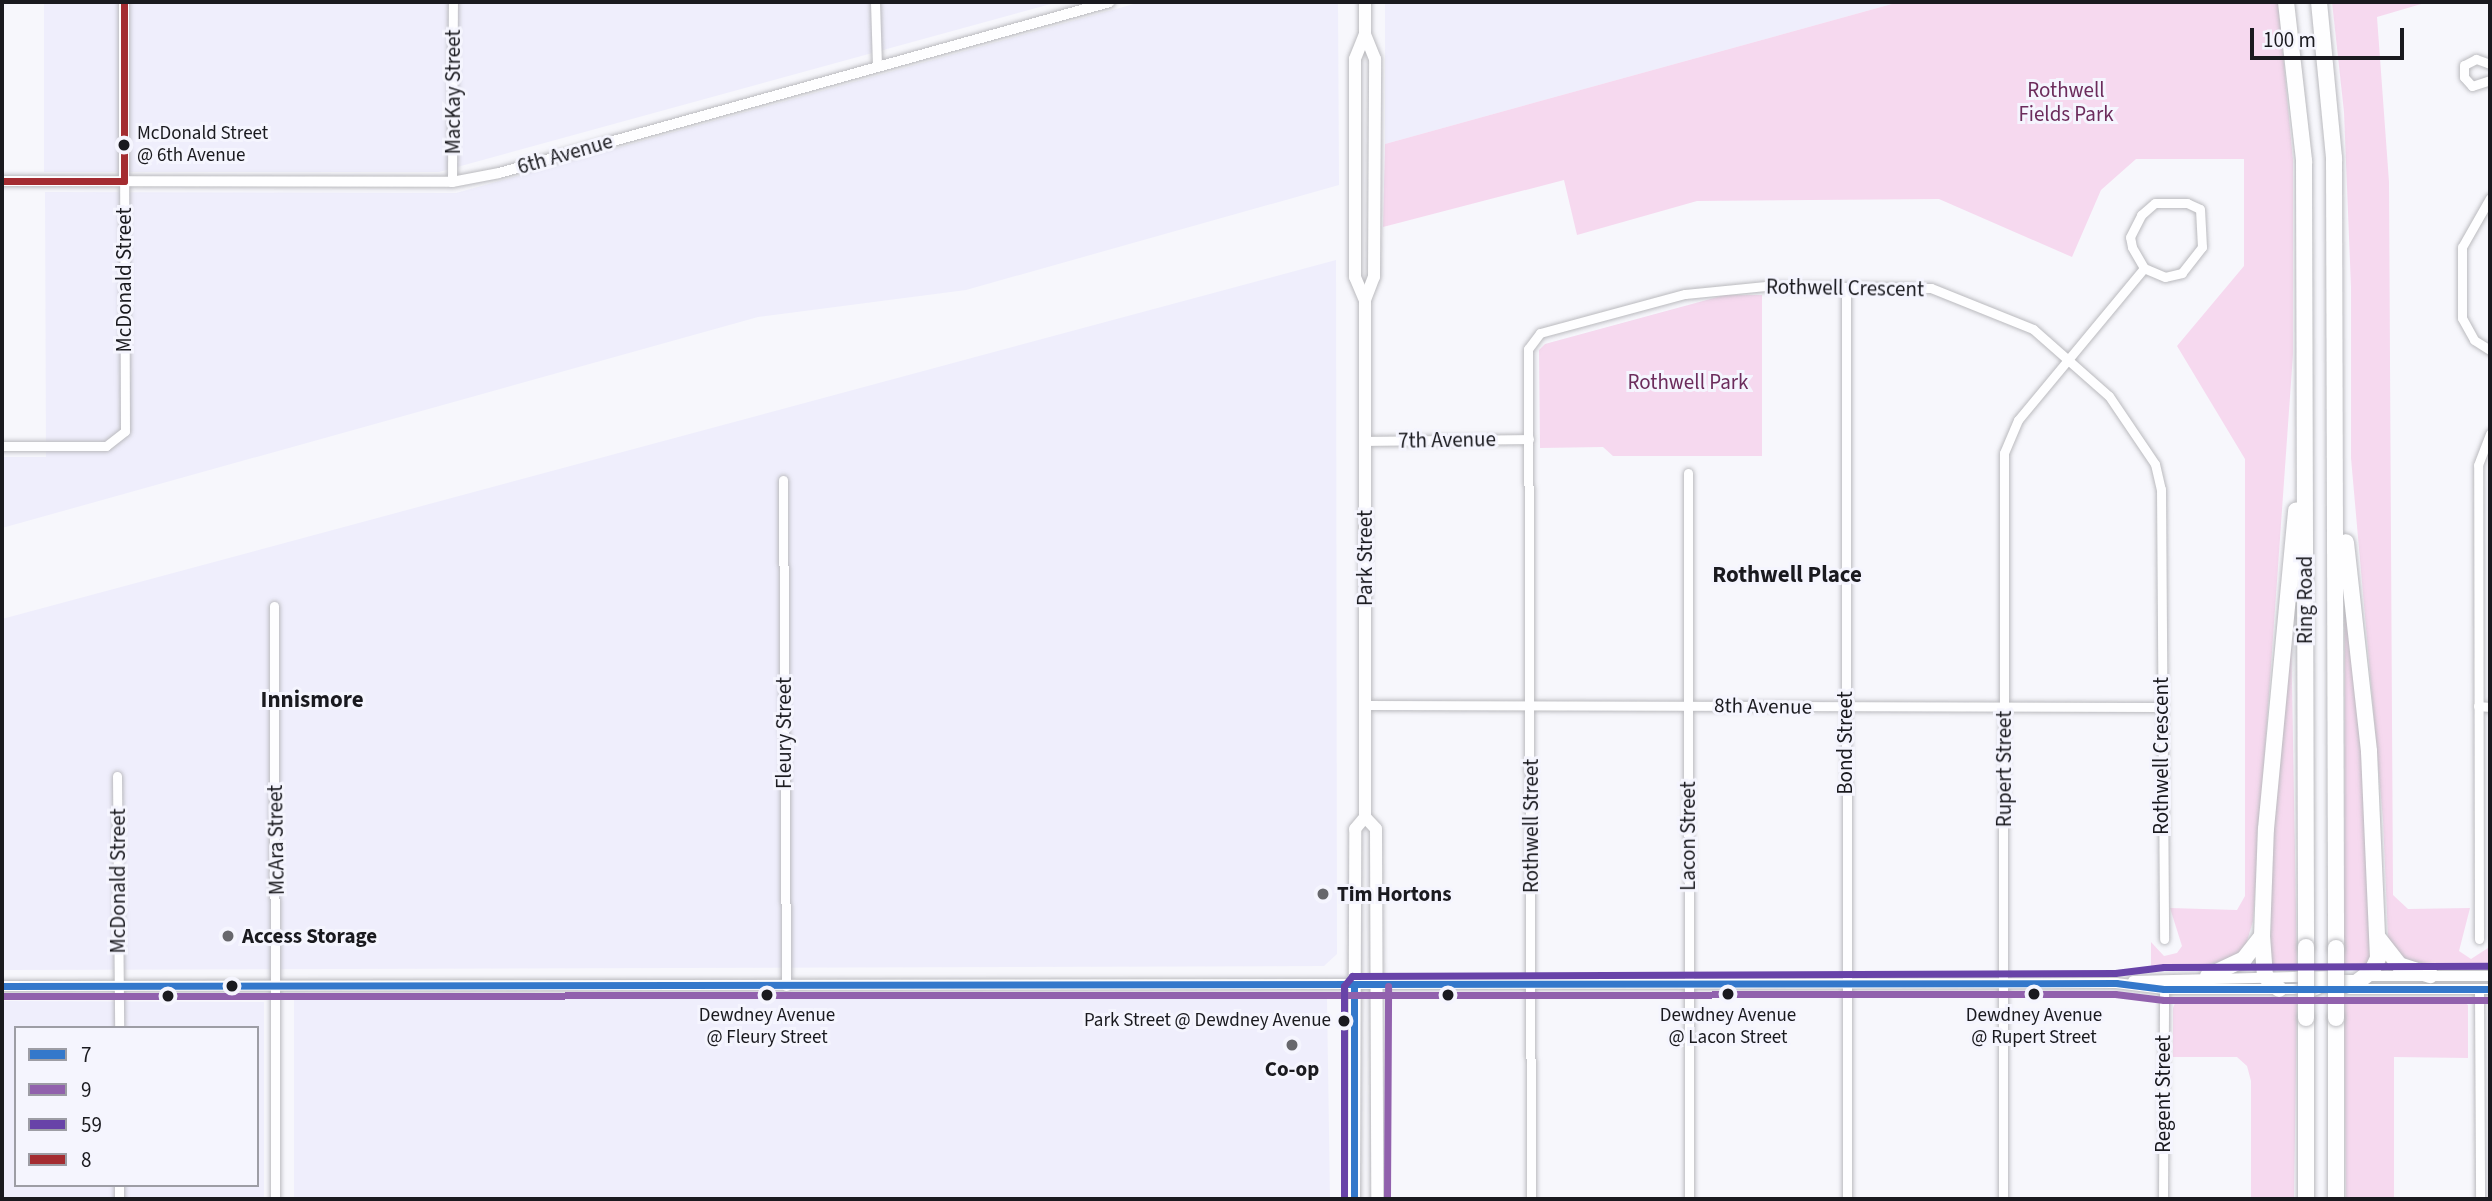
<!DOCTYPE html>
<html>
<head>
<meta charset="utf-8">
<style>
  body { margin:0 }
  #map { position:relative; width:2492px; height:1201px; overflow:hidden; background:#f7f7fc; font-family:"Source Sans 3",sans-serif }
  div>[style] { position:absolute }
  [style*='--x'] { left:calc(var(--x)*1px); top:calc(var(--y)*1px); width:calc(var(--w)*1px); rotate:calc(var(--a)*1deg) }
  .built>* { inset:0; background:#efeefc }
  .green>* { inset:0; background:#f6d9ef }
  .roads { filter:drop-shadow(0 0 2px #bababe) drop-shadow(0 0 2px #bababe) }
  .minor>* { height:9px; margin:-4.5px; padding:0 4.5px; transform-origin:4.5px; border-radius:4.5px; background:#fefeff }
  .tertiary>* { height:10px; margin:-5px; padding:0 5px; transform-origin:5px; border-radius:5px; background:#fefeff }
  .secondary>* { height:12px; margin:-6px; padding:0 6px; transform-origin:6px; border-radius:6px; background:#fefeff }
  .motorway>* { height:16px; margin:-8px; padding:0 8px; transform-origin:8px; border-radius:8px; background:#fefeff }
  .bridges { filter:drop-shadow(0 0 2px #bababe) drop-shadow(0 0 2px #bababe) }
  .motorway-bridge>* { height:16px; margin:-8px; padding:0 8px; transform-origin:8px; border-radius:8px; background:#fefeff }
  .bus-1>* { height:7px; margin:-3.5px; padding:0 3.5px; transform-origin:3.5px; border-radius:3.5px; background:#3478cb }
  .bus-2>* { height:7px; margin:-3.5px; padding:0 3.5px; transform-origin:3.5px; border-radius:3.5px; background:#9161ad }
  .bus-3>* { height:7px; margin:-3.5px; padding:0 3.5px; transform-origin:3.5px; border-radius:3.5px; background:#6843a8 }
  .bus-4>* { height:7px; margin:-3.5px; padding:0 3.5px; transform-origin:3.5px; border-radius:3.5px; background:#a42c31 }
  .dots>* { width:19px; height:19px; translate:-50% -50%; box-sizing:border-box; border:4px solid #f5f5fe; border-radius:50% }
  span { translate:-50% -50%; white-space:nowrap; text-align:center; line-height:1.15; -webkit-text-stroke:6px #f5f5fe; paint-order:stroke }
  .bus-label { font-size:19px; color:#1a1a1f }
  .left { translate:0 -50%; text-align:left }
  .right { translate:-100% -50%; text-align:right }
  .park-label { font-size:21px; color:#6c2c5c }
  .street-label { font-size:21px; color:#1a1a1f }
  .poi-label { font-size:21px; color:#1a1a1f; font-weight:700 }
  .neighbourhood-label { font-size:23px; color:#1a1a1f; font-weight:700 }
  .frame { position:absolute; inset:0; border:4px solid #1a1a1f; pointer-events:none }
  .legend { position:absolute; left:14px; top:1026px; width:245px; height:161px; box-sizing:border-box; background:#f5f5fe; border:2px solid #9d9da5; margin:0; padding:9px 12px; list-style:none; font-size:21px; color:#1a1a1f }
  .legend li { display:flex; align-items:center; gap:14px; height:35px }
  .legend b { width:35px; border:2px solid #9d9da5 }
  .scale { position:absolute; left:2250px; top:28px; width:154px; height:32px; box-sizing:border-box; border:4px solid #1a1a1f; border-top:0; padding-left:9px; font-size:21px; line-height:24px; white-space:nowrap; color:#1a1a1f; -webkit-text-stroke:5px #f5f5fe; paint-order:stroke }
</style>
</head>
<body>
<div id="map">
  <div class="built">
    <div style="clip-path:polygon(44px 2px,1058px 2px,439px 172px,44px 172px)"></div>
    <div style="clip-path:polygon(1141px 2px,1338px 2px,1339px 185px,966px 290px,758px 317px,2px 528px,2px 457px,46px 457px,45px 192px,456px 193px)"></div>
    <div style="clip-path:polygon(1385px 2px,1899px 2px,1385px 144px)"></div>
    <div style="clip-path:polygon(1336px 260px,1337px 954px,1324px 966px,2px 970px,2px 619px)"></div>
    <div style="clip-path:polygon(294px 999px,1327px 999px,1330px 1199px,294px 1199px)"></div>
    <div style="clip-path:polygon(evenodd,2px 1001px,264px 1002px,264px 1199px,2px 1199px,2px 1001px,16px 1028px,257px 1028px,257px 1185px,16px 1185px,16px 1028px)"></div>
  </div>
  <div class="green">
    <div style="clip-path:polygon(1899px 2px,2278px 2px,2293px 160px,2293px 354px,2253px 921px,2245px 948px,2232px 958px,2202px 966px,2151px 969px,2151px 942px,2164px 956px,2177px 953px,2182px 946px,2170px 908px,2237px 910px,2245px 896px,2245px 459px,2177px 346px,2244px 266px,2244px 159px,2136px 159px,2101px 190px,2072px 257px,1939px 199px,1697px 201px,1577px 235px,1564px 180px,1383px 227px,1385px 144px)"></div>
    <div style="clip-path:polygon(2332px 2px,2428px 2px,2377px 17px,2389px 182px,2393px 895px,2408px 909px,2470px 908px,2459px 951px,2471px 959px,2488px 948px,2488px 969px,2410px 962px,2399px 956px,2388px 937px,2383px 820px,2351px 458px,2351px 287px,2344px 112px)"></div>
    <div style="clip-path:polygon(1725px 295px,1762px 295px,1762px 456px,1613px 456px,1603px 447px,1540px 448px,1539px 350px,1545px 344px)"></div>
    <div style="clip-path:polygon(2345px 605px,2366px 787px,2372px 953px,2366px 967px,2344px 970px)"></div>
    <div style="clip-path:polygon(2291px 627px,2297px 970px,2276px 970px,2270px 966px,2272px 831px)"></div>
    <div style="clip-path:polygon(2456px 997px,2468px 1005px,2468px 1058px,2394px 1057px,2394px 1199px,2346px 1199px,2344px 998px)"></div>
    <div style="clip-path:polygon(2177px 998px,2297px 998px,2294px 1199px,2251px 1199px,2251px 1081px,2247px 1066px,2237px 1057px,2173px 1057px,2173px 1008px)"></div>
  </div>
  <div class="roads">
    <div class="minor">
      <div style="--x:875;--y:2;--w:64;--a:88.2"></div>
      <div style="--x:2490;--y:64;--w:15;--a:-160"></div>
      <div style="--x:2476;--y:59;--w:13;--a:153"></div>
      <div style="--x:2464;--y:65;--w:12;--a:90"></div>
      <div style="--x:2464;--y:77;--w:12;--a:48"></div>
      <div style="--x:2472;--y:86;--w:19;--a:-18"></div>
      <div style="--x:452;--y:182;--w:180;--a:-89.7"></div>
      <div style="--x:2490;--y:198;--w:56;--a:119.7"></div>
      <div style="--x:2462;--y:247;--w:71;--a:90"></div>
      <div style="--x:2462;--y:318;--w:25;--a:61"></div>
      <div style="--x:2474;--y:340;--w:19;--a:32"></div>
      <div style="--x:2155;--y:203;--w:32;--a:0"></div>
      <div style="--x:2187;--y:203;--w:14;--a:25"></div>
      <div style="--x:2200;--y:209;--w:38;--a:87"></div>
      <div style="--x:2202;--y:247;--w:33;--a:128"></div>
      <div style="--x:2182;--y:273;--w:17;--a:167"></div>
      <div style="--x:2165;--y:277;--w:23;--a:-157"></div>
      <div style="--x:2144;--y:268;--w:24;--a:-120"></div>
      <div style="--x:2132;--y:247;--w:10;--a:-101"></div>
      <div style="--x:2130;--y:237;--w:25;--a:-63"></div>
      <div style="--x:2141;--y:215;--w:18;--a:-41"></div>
      <div style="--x:1846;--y:287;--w:912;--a:89.94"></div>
      <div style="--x:1365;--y:441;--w:164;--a:-0.7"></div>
      <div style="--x:2;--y:446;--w:104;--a:0"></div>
      <div style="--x:106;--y:446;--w:24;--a:-38"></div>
      <div style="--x:125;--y:431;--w:250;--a:-90.2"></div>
      <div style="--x:1688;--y:473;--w:726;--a:89.92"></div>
      <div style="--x:783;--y:480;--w:506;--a:89.66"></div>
      <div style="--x:274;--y:606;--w:593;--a:89.9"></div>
      <div style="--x:1365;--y:705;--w:797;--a:0.14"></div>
      <div style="--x:2478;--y:706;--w:12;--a:5"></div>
      <div style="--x:117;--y:776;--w:252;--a:89.5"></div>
      <div style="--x:2479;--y:939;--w:474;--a:-90.1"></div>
      <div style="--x:2478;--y:465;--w:34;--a:-69"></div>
      <div style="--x:2479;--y:989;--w:210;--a:89.7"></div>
      <div style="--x:119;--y:1185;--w:14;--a:90"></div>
      <div style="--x:1531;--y:1199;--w:850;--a:-90.2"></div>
      <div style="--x:1528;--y:349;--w:20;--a:-53"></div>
      <div style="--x:1540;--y:333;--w:150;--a:-15.1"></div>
      <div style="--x:1685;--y:294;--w:81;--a:-5.6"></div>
      <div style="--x:1766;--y:286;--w:165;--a:0.7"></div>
      <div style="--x:1931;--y:288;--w:110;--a:21.9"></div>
      <div style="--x:2033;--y:329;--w:101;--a:41.4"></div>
      <div style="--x:2109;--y:396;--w:82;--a:55.9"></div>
      <div style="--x:2155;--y:464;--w:26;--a:77"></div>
      <div style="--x:2161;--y:489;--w:450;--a:89.6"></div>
      <div style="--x:2003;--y:1199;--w:746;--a:-89.92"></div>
      <div style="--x:2004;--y:453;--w:36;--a:-67"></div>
      <div style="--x:2018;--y:420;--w:197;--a:-50.3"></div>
      <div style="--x:2163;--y:1199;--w:210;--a:-89.7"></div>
    </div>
    <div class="tertiary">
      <div style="--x:2;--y:181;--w:450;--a:0.1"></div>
      <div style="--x:452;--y:182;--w:48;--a:-10.8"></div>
      <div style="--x:499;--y:173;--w:634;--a:-15.64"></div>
      <div style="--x:124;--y:181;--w:179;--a:-90"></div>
      <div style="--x:2364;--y:976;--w:126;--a:0"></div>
      <div style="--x:2133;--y:981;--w:201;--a:-1.4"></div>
      <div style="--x:2;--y:986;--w:2114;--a:-0.08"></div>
      <div style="--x:2116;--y:983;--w:48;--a:7.1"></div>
      <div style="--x:2164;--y:989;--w:148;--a:0"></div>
      <div style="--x:2349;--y:989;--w:141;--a:0"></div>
    </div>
    <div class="secondary">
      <div style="--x:1365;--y:2;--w:32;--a:90"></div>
      <div style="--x:1365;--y:34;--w:27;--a:112"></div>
      <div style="--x:1355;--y:59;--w:218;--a:90"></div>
      <div style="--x:1355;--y:277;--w:25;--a:67"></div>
      <div style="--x:1365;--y:817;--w:16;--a:47"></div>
      <div style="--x:1376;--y:829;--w:370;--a:89.8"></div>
      <div style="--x:1354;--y:1199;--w:370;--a:-89.8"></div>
      <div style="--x:1355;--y:829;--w:16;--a:-50"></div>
      <div style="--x:1365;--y:817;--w:517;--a:-90"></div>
      <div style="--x:1365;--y:300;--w:25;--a:-69"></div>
      <div style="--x:1374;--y:277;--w:218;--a:-89.7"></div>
      <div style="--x:1375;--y:59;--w:27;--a:-112"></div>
    </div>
    <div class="motorway">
      <div style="--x:2286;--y:2;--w:160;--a:83.5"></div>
      <div style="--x:2304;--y:161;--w:786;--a:89.85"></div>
      <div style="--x:2319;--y:2;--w:157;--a:84.5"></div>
      <div style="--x:2334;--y:158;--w:790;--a:89.85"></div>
      <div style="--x:2379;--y:939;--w:33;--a:52"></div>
      <div style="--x:2399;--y:965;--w:33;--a:18"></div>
      <div style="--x:2208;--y:976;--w:40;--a:-25"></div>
      <div style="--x:2244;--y:959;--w:29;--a:-52"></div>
      <div style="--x:2279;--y:989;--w:19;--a:-137"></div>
      <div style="--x:2265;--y:976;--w:40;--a:-94.3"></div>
      <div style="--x:2262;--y:936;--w:107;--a:-87.9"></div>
      <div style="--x:2266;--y:829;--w:320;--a:-84.6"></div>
      <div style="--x:2310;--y:989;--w:16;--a:-22"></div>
      <div style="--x:2325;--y:983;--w:31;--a:0"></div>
      <div style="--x:2356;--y:983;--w:20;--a:-37"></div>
      <div style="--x:2372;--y:971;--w:14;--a:-65"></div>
      <div style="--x:2378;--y:958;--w:207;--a:-92.5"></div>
      <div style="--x:2369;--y:751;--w:210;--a:-96.3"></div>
      <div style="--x:2306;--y:1199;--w:181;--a:-90"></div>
      <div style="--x:2336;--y:1199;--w:181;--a:-90"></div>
    </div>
  </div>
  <div class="bridges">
    <div class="motorway-bridge">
      <div style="--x:2306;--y:947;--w:71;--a:90"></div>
      <div style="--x:2336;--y:1018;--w:70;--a:-90"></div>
    </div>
  </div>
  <div class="bus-1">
    <div style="--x:2;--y:986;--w:2114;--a:-0.08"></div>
    <div style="--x:2116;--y:983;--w:48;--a:7.1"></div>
    <div style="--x:2164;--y:989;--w:326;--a:0"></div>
    <div style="--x:1354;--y:986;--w:213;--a:90"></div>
  </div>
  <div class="bus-2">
    <div style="--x:2;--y:996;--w:2113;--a:-0.05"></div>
    <div style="--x:2115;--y:994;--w:49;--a:7"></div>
    <div style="--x:2164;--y:1000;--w:326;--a:0"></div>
    <div style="--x:1387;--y:1199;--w:213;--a:-89.7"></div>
  </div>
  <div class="bus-3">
    <div style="--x:1344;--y:1199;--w:213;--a:-90"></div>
    <div style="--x:1344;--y:986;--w:13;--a:-51"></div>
    <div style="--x:1352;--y:976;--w:763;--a:-0.23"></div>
    <div style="--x:2115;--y:973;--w:49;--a:-7"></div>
    <div style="--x:2164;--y:967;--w:326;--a:-0.2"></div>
  </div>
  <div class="bus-4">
    <div style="--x:2;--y:181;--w:122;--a:0"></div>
    <div style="--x:124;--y:181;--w:179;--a:-90"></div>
  </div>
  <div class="dots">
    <div style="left:124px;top:145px;background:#1a1a1f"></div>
    <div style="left:1323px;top:894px;background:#67676c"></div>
    <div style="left:228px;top:936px;background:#67676c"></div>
    <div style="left:232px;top:986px;background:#1a1a1f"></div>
    <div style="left:1728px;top:994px;background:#1a1a1f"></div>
    <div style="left:2034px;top:994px;background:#1a1a1f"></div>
    <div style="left:767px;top:995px;background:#1a1a1f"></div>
    <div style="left:1448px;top:995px;background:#1a1a1f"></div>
    <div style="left:168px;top:996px;background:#1a1a1f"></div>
    <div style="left:1344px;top:1021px;background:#1a1a1f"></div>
    <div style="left:1292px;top:1045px;background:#67676c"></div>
  </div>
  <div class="bus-label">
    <span class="left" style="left:137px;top:145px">McDonald Street<br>@ 6th Avenue</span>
    <span style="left:767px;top:1027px">Dewdney Avenue<br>@ Fleury Street</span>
    <span style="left:1728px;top:1027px">Dewdney Avenue<br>@ Lacon Street</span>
    <span style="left:2034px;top:1027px">Dewdney Avenue<br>@ Rupert Street</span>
    <span class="right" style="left:1331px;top:1021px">Park Street @ Dewdney Avenue</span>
  </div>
  <div class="park-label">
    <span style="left:2066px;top:102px">Rothwell<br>Fields Park</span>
    <span style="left:1688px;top:382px">Rothwell Park</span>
  </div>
  <div class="street-label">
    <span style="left:453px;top:92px;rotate:-90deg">MacKay Street</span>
    <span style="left:565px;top:154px;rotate:-16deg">6th Avenue</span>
    <span style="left:124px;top:280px;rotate:-90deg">McDonald Street</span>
    <span style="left:1845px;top:288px;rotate:1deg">Rothwell Crescent</span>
    <span style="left:1447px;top:440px;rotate:-1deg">7th Avenue</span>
    <span style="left:1365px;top:558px;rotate:-90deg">Park Street</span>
    <span style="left:2305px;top:600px;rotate:-90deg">Ring Road</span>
    <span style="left:1763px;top:706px;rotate:1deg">8th Avenue</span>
    <span style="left:784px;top:733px;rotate:-90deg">Fleury Street</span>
    <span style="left:1845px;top:743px;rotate:-90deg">Bond Street</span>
    <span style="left:2161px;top:756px;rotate:-90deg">Rothwell Crescent</span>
    <span style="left:2004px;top:769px;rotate:-90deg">Rupert Street</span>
    <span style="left:1531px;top:826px;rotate:-90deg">Rothwell Street</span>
    <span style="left:1688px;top:836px;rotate:-90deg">Lacon Street</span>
    <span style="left:276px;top:840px;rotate:-91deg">McAra Street</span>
    <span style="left:118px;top:881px;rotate:-90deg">McDonald Street</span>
    <span style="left:2163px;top:1094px;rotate:-90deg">Regent Street</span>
  </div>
  <div class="poi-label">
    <span class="left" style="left:1337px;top:894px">Tim Hortons</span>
    <span class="left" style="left:242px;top:936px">Access Storage</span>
    <span style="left:1292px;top:1069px">Co-op</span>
  </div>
  <div class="neighbourhood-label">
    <span style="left:1787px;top:575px">Rothwell Place</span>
    <span style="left:312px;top:700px">Innismore</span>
  </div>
  <div class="frame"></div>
  <ul class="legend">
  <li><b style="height:9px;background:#3478cb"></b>7</li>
  <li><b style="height:9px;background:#9161ad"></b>9</li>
  <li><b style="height:9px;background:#6843a8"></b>59</li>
  <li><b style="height:9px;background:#a42c31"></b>8</li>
  </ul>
  <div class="scale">100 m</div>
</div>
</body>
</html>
